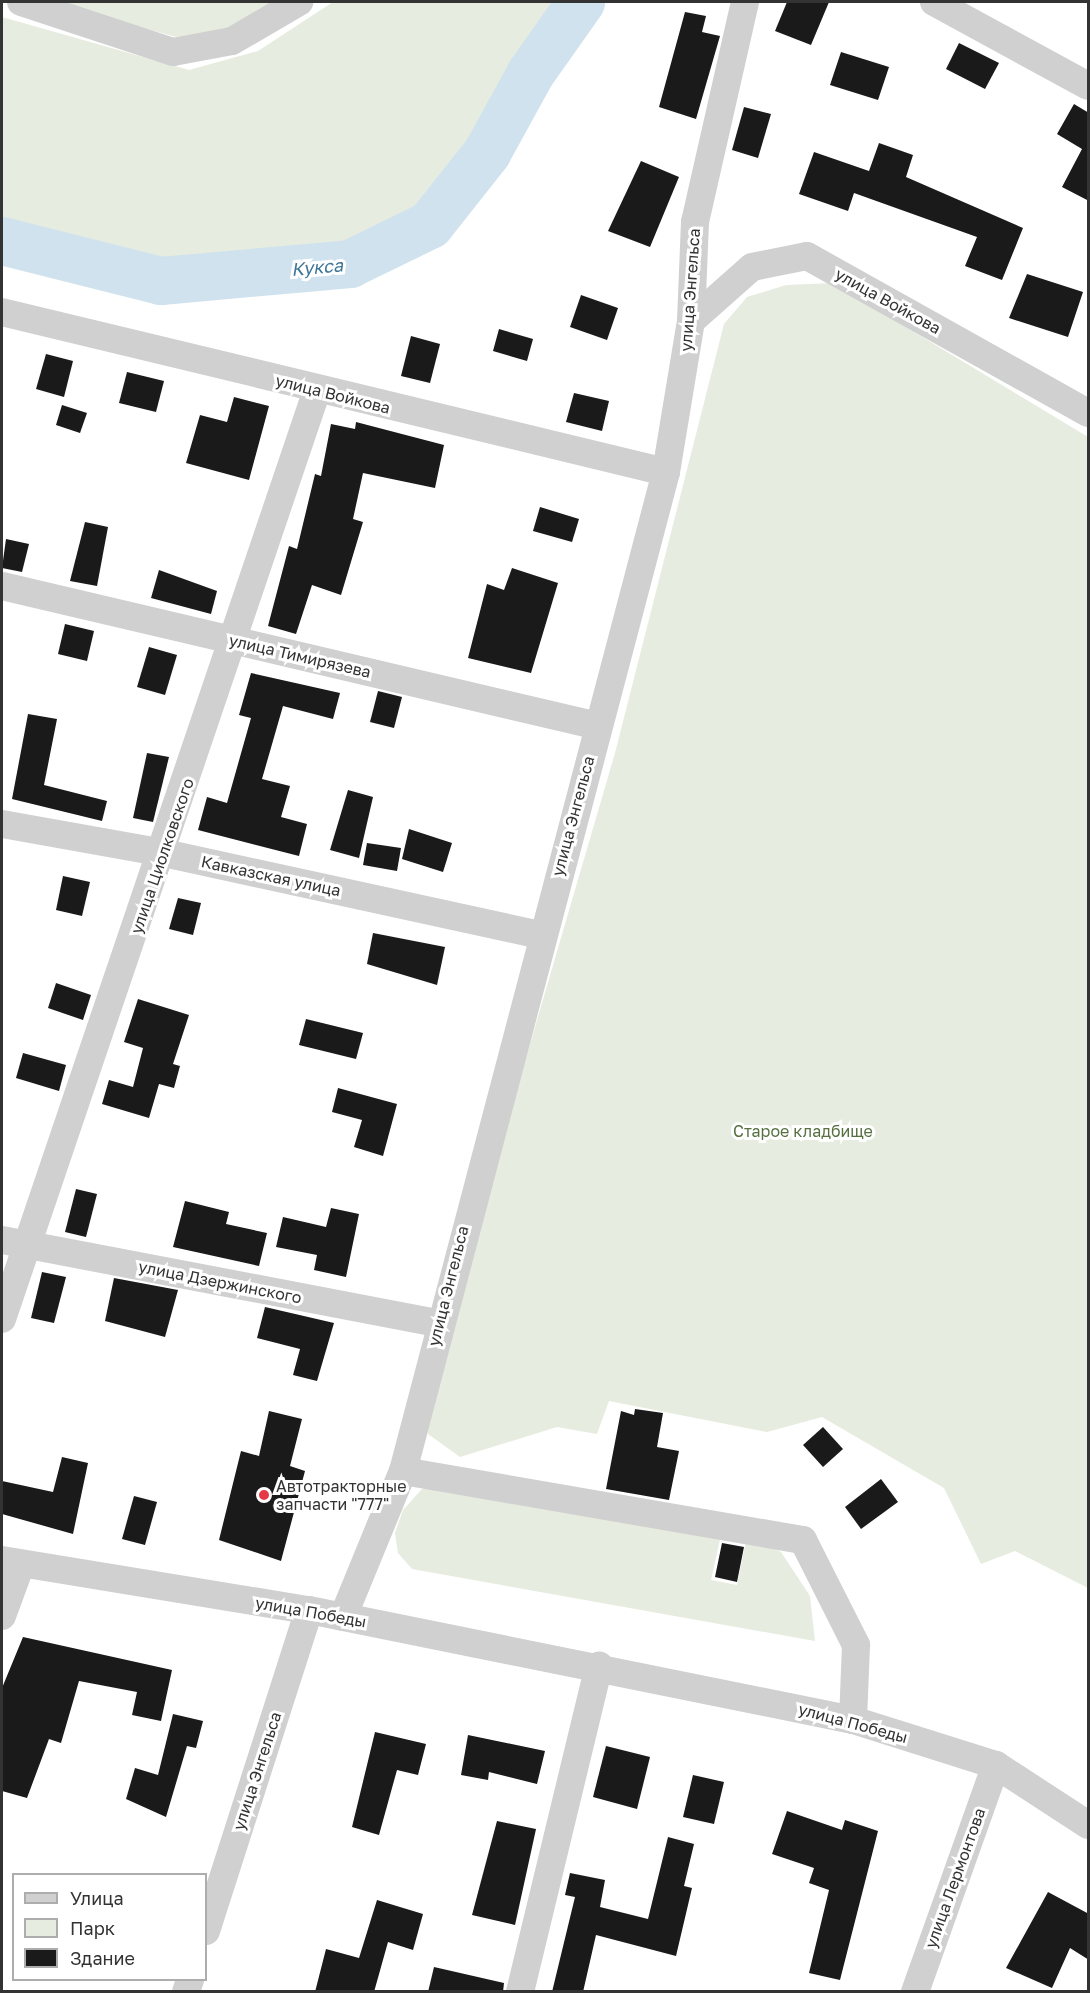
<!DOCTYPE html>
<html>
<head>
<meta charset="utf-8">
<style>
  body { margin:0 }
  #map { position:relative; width:1090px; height:1993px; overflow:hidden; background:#fff; font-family:"Golos Text",sans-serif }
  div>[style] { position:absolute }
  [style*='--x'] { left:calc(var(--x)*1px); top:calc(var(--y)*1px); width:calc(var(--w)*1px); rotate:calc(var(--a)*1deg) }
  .green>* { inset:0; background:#e6ecdf }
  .river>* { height:48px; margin:-24px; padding:0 24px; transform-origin:24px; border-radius:24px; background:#cfe2ee }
  .building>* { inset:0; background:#1a1a1a }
  .minor>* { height:28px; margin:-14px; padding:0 14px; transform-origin:14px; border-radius:14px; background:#d0d0d0 }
  .dots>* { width:16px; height:16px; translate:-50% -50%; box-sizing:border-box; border:3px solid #fff; border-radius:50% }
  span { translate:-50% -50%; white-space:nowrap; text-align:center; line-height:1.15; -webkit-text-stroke:6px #fff; paint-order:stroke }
  .street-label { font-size:16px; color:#333 }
  .park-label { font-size:16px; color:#56703f }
  .poi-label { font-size:16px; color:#333 }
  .left { translate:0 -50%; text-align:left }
  .water-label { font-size:18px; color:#3f7597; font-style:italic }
  .frame { position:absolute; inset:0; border:3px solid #333; pointer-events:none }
  .legend { position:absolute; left:12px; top:1873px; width:195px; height:108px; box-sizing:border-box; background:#fff; border:2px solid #adadad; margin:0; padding:8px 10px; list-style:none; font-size:18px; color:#333 }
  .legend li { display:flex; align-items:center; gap:12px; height:30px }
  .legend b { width:30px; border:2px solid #adadad }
</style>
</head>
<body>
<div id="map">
  <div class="green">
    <div style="clip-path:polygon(51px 2px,282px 2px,226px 31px,176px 37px)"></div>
    <div style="clip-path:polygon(333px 2px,564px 2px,514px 78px,478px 153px,422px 212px,356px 248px,295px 259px,155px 266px,2px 228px,2px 17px,189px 70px,258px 51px)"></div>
    <div style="clip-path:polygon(833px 283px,1088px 437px,1088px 1588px,1015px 1551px,981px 1564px,944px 1488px,822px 1417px,767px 1432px,609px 1401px,597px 1434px,557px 1427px,460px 1457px,428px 1434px,426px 1400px,615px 753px,724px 324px,747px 297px,786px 285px)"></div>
    <div style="clip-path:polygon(451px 1485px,721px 1535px,711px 1580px,737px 1585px,746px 1541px,764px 1543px,781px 1552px,810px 1596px,815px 1641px,412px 1569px,398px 1553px,395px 1533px,403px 1510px,422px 1489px)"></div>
  </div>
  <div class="river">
    <div style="--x:2;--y:241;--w:164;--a:14.1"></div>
    <div style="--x:161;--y:281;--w:190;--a:-5.1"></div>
    <div style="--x:350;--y:264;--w:89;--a:-26"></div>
    <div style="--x:430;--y:225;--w:92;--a:-51.6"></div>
    <div style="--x:487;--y:153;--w:91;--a:-61.2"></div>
    <div style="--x:531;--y:73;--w:87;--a:-54.8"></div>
  </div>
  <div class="building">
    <div style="clip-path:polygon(787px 2px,829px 2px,811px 45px,775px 31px)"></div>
    <div style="clip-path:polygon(685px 12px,706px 16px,702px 32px,720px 36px,696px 119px,659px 107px)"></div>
    <div style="clip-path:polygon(959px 43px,999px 63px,985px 89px,946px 69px)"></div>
    <div style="clip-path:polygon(841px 52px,889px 67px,878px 100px,830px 85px)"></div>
    <div style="clip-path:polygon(1074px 104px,1089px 113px,1089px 201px,1062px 187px,1082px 149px,1057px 134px)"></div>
    <div style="clip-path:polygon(744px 107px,771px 114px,758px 158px,732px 150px)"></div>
    <div style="clip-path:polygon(879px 143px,913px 155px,906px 177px,1023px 228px,1002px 280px,965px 266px,977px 237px,854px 193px,848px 211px,799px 194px,814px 152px,869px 171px)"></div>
    <div style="clip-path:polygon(641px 161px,679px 177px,650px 247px,608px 231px)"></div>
    <div style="clip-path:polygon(1027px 274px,1083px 292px,1068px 337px,1009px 318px)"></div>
    <div style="clip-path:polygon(581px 295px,618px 308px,607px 340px,570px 327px)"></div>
    <div style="clip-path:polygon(499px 329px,533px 339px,527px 361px,493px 351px)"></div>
    <div style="clip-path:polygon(411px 336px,440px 344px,430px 383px,401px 376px)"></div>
    <div style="clip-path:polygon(46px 354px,73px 361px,64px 397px,36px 389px)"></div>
    <div style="clip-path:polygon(127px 372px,164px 381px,156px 412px,119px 403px)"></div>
    <div style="clip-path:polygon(574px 393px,609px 401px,602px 431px,566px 422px)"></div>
    <div style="clip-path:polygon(234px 397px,269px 406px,249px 480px,186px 463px,200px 415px,227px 422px)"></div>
    <div style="clip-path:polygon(62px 405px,87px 413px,80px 433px,56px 425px)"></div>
    <div style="clip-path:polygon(356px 422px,444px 445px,435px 488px,363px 473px,353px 519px,363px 522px,341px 595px,312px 585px,296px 634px,268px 626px,289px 546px,297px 549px,315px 474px,321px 476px,331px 424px,355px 429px)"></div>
    <div style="clip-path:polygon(540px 507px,579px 519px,572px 542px,533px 531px)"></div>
    <div style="clip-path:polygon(85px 522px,108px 527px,97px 586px,70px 581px)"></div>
    <div style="clip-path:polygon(6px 539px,29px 544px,22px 572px,2px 568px)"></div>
    <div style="clip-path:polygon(512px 568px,558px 583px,531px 673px,468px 658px,487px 584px,504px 590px)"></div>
    <div style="clip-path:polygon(159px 570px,217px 591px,211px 614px,151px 598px)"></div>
    <div style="clip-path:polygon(65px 624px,94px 631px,87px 661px,58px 654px)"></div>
    <div style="clip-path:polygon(149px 647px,177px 655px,165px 695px,137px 687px)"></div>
    <div style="clip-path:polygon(251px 673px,340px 693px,333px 719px,283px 706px,262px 779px,290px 786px,281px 817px,307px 824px,299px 856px,198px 830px,207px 797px,227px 803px,251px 718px,239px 715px)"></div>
    <div style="clip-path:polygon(378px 691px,402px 697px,394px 728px,370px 722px)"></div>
    <div style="clip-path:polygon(28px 714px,57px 719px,44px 785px,107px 801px,102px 821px,12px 799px)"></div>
    <div style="clip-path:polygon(147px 753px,169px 757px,153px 822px,133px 818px)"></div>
    <div style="clip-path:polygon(348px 790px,373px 797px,359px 858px,330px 850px)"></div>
    <div style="clip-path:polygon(409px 829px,452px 843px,443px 872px,402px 859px)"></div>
    <div style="clip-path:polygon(367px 843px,401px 848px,397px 871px,363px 865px)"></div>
    <div style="clip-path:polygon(63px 876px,90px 882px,82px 916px,56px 910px)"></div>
    <div style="clip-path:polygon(178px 898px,201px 903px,193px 935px,169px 929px)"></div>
    <div style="clip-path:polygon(373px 933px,445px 947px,437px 985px,367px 964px)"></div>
    <div style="clip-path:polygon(56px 983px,91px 995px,83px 1020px,48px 1008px)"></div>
    <div style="clip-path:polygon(138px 999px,189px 1015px,173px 1064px,180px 1066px,174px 1088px,159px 1084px,149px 1118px,102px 1104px,109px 1080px,133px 1087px,143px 1048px,124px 1042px)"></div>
    <div style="clip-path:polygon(306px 1019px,363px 1033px,356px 1059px,299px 1045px)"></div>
    <div style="clip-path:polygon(23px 1053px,66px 1065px,59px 1091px,16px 1078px)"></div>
    <div style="clip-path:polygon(338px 1088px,397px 1104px,383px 1156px,354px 1147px,362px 1120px,332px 1112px)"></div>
    <div style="clip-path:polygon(76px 1189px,97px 1194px,86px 1237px,65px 1232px)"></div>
    <div style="clip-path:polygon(185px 1201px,229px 1212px,226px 1224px,267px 1233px,259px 1266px,173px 1247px)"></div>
    <div style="clip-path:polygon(331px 1208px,359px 1214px,346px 1277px,314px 1270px,317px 1255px,276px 1247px,283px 1217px,326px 1227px)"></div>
    <div style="clip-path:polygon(42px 1272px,66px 1277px,54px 1323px,31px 1318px)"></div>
    <div style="clip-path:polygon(114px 1278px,178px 1290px,165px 1337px,105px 1321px)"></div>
    <div style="clip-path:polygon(265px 1307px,334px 1323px,317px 1381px,293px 1375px,300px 1349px,257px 1338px)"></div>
    <div style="clip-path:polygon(635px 1409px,663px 1413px,657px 1447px,679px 1451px,669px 1500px,606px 1489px,621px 1411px,634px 1415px)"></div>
    <div style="clip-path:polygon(269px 1411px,302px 1419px,290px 1466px,305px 1471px,281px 1561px,219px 1540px,241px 1451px,259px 1456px)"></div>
    <div style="clip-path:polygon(823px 1427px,843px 1449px,823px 1467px,803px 1445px)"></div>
    <div style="clip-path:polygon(62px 1457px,88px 1463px,73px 1534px,2px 1514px,2px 1481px,53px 1492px)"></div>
    <div style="clip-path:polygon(881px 1479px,898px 1502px,861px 1529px,845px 1507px)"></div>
    <div style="clip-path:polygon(134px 1496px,157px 1502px,145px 1545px,122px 1539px)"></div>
    <div style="clip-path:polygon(722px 1543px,744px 1547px,737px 1582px,715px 1577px)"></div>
    <div style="clip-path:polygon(23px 1637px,172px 1670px,161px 1721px,132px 1715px,137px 1692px,79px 1681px,61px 1743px,49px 1739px,27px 1798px,2px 1791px,2px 1688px)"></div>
    <div style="clip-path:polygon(173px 1714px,203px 1721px,196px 1748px,187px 1746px,166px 1817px,126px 1799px,135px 1768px,158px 1775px)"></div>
    <div style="clip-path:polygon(375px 1732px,426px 1744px,418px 1775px,397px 1770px,379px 1835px,352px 1827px)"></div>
    <div style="clip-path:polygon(468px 1735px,545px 1751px,537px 1784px,489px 1772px,488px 1780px,461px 1775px)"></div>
    <div style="clip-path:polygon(606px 1746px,650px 1757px,637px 1809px,593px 1797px)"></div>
    <div style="clip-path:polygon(693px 1775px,724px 1782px,714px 1824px,683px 1817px)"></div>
    <div style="clip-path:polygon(787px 1811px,842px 1830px,845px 1820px,878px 1831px,840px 1980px,809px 1973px,829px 1890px,809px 1883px,814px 1868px,772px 1854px)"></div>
    <div style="clip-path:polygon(497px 1821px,536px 1829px,515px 1925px,472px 1915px)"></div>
    <div style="clip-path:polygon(668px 1837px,694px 1844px,684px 1886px,692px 1888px,676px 1956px,596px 1935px,583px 1992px,552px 1992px,575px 1897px,565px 1895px,570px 1873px,605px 1880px,600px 1907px,648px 1919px)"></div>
    <div style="clip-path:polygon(1048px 1892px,1089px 1914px,1089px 1960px,1070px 1948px,1052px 1988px,1006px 1968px)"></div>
    <div style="clip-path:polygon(377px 1900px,423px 1914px,413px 1950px,388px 1942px,374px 1992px,315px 1992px,326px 1949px,359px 1958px)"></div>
    <div style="clip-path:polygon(434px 1967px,504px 1983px,503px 1992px,428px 1992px)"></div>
  </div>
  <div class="minor">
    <div style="--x:21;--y:2;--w:160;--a:18.2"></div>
    <div style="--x:173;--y:52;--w:60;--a:-10.6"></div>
    <div style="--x:232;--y:41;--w:78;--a:-30.2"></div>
    <div style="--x:934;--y:2;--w:175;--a:28.6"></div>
    <div style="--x:2;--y:312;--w:683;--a:13.55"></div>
    <div style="--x:691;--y:321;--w:81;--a:-41.5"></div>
    <div style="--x:752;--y:267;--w:56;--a:-11.3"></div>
    <div style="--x:807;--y:256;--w:322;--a:29.2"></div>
    <div style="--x:2;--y:586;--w:612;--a:13.22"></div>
    <div style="--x:2;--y:824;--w:165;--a:10.1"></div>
    <div style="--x:164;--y:853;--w:385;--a:12.3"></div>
    <div style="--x:2;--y:1240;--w:444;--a:10.8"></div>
    <div style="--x:2;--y:1319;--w:981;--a:-71.27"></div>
    <div style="--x:403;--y:1471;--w:406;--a:9.8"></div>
    <div style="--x:803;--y:1540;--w:118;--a:63.2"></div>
    <div style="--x:856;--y:1645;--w:75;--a:92.3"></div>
    <div style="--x:2;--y:1560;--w:311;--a:9.3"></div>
    <div style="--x:309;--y:1610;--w:555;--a:11.43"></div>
    <div style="--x:853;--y:1720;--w:150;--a:17.5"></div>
    <div style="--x:996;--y:1765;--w:110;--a:33.1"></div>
    <div style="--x:2;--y:1616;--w:55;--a:-69.9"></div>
    <div style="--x:343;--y:1617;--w:158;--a:-67.7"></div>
    <div style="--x:403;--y:1471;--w:1033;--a:-75.25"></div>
    <div style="--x:666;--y:472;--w:153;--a:-80.6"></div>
    <div style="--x:691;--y:321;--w:99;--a:-87.7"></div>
    <div style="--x:695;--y:222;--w:226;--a:-77.2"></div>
    <div style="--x:206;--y:1931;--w:337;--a:-72.2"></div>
    <div style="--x:186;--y:1992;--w:13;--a:-72"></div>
    <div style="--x:520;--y:1992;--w:336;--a:-76.4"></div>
    <div style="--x:915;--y:1992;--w:241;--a:-70.4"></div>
  </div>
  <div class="dots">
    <div style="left:264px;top:1495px;background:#e63946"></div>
  </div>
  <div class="street-label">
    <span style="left:690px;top:290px;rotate:-86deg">улица Энгельса</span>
    <span style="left:888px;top:301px;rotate:29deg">улица Войкова</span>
    <span style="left:333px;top:394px;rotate:14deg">улица Войкова</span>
    <span style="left:300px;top:656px;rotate:13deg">улица Тимирязева</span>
    <span style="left:573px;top:816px;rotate:-75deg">улица Энгельса</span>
    <span style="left:162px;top:856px;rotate:-71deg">улица Циолковского</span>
    <span style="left:271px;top:876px;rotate:12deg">Кавказская улица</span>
    <span style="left:220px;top:1282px;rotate:11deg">улица Дзержинского</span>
    <span style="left:448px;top:1286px;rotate:-76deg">улица Энгельса</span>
    <span style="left:311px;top:1612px;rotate:10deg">улица Победы</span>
    <span style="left:853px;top:1723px;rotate:15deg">улица Победы</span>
    <span style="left:257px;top:1771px;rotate:-72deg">улица Энгельса</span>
    <span style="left:955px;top:1878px;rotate:-70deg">улица Лермонтова</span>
  </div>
  <div class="park-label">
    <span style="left:803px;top:1131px">Старое кладбище</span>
  </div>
  <div class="poi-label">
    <span class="left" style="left:276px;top:1495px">Автотракторные<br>запчасти "777"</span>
  </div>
  <div class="water-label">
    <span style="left:317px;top:267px;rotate:-5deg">Кукса</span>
  </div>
  <div class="frame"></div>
  <ul class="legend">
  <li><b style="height:8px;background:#d0d0d0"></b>Улица</li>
  <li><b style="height:16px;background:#e6ecdf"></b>Парк</li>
  <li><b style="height:16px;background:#1a1a1a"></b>Здание</li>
  </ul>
</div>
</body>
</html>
